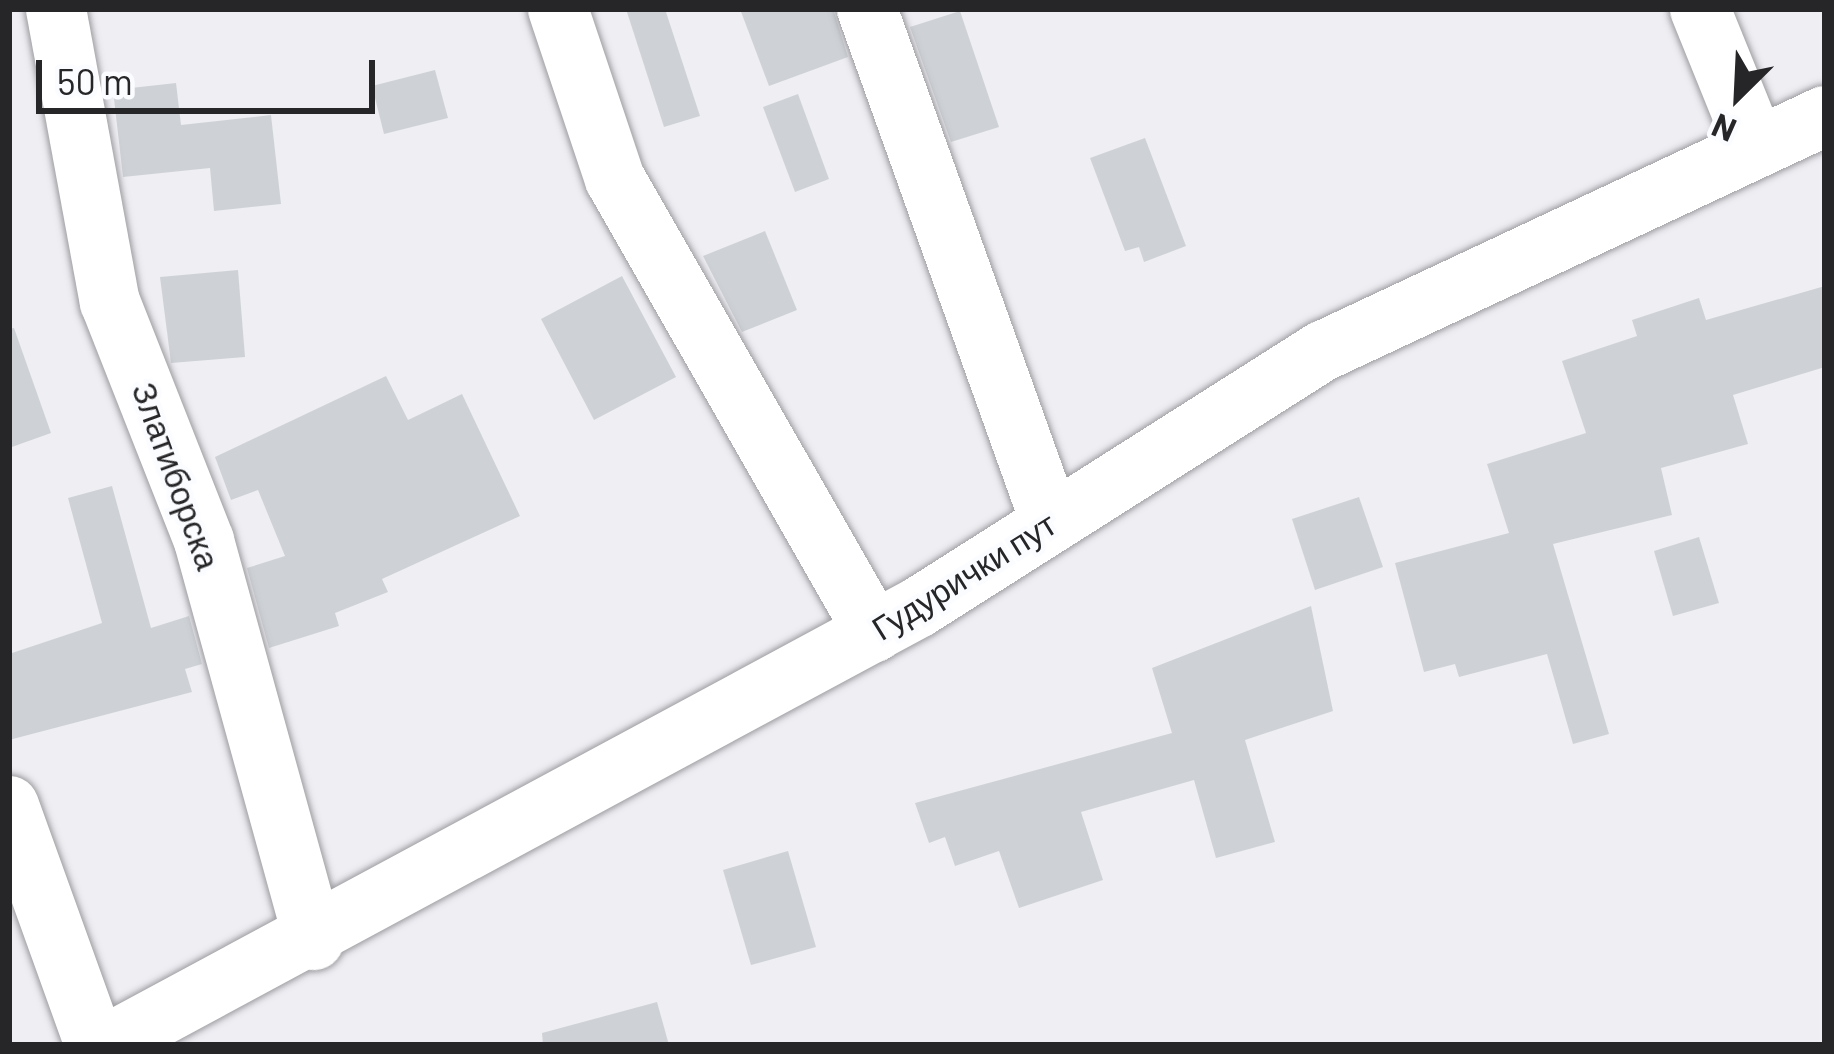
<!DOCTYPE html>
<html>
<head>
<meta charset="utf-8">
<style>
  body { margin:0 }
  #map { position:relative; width:1834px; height:1054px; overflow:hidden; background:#eeeef3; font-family:Barlow,sans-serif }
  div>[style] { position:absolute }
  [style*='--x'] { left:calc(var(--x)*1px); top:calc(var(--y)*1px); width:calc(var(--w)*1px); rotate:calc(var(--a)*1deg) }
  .building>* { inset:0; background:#ced2d6 }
  .roads { filter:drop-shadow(0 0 3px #9d9da1) drop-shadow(0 0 3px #9d9da1) }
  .minor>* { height:60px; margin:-30px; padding:0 30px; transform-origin:30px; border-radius:30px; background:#fff }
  span { translate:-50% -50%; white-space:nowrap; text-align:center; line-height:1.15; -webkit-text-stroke:9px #fbfcff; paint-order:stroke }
  .street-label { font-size:33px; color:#262628 }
  .frame { position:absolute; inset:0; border:12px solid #262628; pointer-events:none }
  .north { position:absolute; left:1678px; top:36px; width:120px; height:120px; -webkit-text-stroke:9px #fbfcff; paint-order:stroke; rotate:204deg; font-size:33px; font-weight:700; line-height:48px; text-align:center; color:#262628 }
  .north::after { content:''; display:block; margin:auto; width:42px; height:54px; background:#262628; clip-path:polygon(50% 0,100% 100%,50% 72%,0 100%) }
  .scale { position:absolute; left:36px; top:60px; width:339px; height:54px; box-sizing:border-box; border:6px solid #262628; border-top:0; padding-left:15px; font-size:36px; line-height:42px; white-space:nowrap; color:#262628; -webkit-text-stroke:9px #fbfcff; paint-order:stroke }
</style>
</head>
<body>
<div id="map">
  <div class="building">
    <div style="clip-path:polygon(626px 9px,665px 9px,700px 116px,664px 127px)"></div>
    <div style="clip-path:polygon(740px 9px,833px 9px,848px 57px,769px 86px)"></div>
    <div style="clip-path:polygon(960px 11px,999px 127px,951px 142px,910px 27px)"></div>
    <div style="clip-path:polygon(435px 70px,448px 118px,384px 134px,372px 86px)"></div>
    <div style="clip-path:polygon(176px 83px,181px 125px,271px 115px,281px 204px,214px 211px,210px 168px,123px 177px,113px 90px)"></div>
    <div style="clip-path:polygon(798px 94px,829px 179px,795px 192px,763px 107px)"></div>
    <div style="clip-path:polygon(1145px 138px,1186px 246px,1144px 262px,1139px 247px,1125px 251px,1090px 158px)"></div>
    <div style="clip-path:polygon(765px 231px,797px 310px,742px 332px,703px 256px)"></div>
    <div style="clip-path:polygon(238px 270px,245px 357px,171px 363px,160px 277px)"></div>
    <div style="clip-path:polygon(622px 276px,676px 377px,594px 420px,541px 319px)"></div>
    <div style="clip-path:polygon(1825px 286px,1825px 367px,1733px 395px,1748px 444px,1661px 468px,1672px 515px,1553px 544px,1609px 734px,1573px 744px,1547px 654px,1459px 677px,1455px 664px,1424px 672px,1395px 563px,1509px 533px,1487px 464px,1586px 433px,1562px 361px,1637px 336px,1632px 320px,1699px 298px,1706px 320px)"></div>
    <div style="clip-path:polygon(14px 328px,51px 433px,9px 448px,9px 329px)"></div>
    <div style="clip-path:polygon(386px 376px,408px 420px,462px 394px,520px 516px,382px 579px,388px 592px,335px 613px,339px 626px,269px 648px,247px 568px,285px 556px,258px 490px,231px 500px,215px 457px)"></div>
    <div style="clip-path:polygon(112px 486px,151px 628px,189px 616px,202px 664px,185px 669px,192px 692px,9px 740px,9px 654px,102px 623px,68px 498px)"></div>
    <div style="clip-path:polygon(1359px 497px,1383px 567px,1315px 590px,1292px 519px)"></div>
    <div style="clip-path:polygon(1699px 537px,1719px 603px,1673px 616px,1654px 551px)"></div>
    <div style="clip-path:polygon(1311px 606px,1333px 711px,1245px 740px,1275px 842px,1216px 858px,1194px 780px,1081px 812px,1103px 880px,1019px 908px,999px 851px,955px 866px,945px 837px,929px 843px,915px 803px,1172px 733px,1152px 668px)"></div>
    <div style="clip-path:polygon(788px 851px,816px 947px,751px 965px,723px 870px)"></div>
    <div style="clip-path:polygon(657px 1002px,669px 1045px,543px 1045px,542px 1033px)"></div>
  </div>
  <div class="roads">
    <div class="minor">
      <div style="--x:56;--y:9;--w:298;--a:79.6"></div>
      <div style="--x:110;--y:302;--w:257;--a:68.5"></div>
      <div style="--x:204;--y:541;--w:414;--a:74.6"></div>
      <div style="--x:558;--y:9;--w:179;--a:71.5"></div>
      <div style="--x:615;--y:179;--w:522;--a:60.24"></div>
      <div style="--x:867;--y:9;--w:546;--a:70.3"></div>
      <div style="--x:1700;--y:9;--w:147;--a:68"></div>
      <div style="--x:9;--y:806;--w:254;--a:70.2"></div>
      <div style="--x:106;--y:1045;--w:923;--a:-28.31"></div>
      <div style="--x:919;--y:607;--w:478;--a:-32.4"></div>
      <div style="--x:1323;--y:351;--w:554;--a:-25.09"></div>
    </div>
  </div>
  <div class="street-label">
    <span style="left:176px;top:476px;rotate:70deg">Златиборска</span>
    <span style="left:964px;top:576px;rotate:-32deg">Гудурички пут</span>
  </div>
  <div class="frame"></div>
  <div class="north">N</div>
  <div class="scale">50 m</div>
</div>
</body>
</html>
